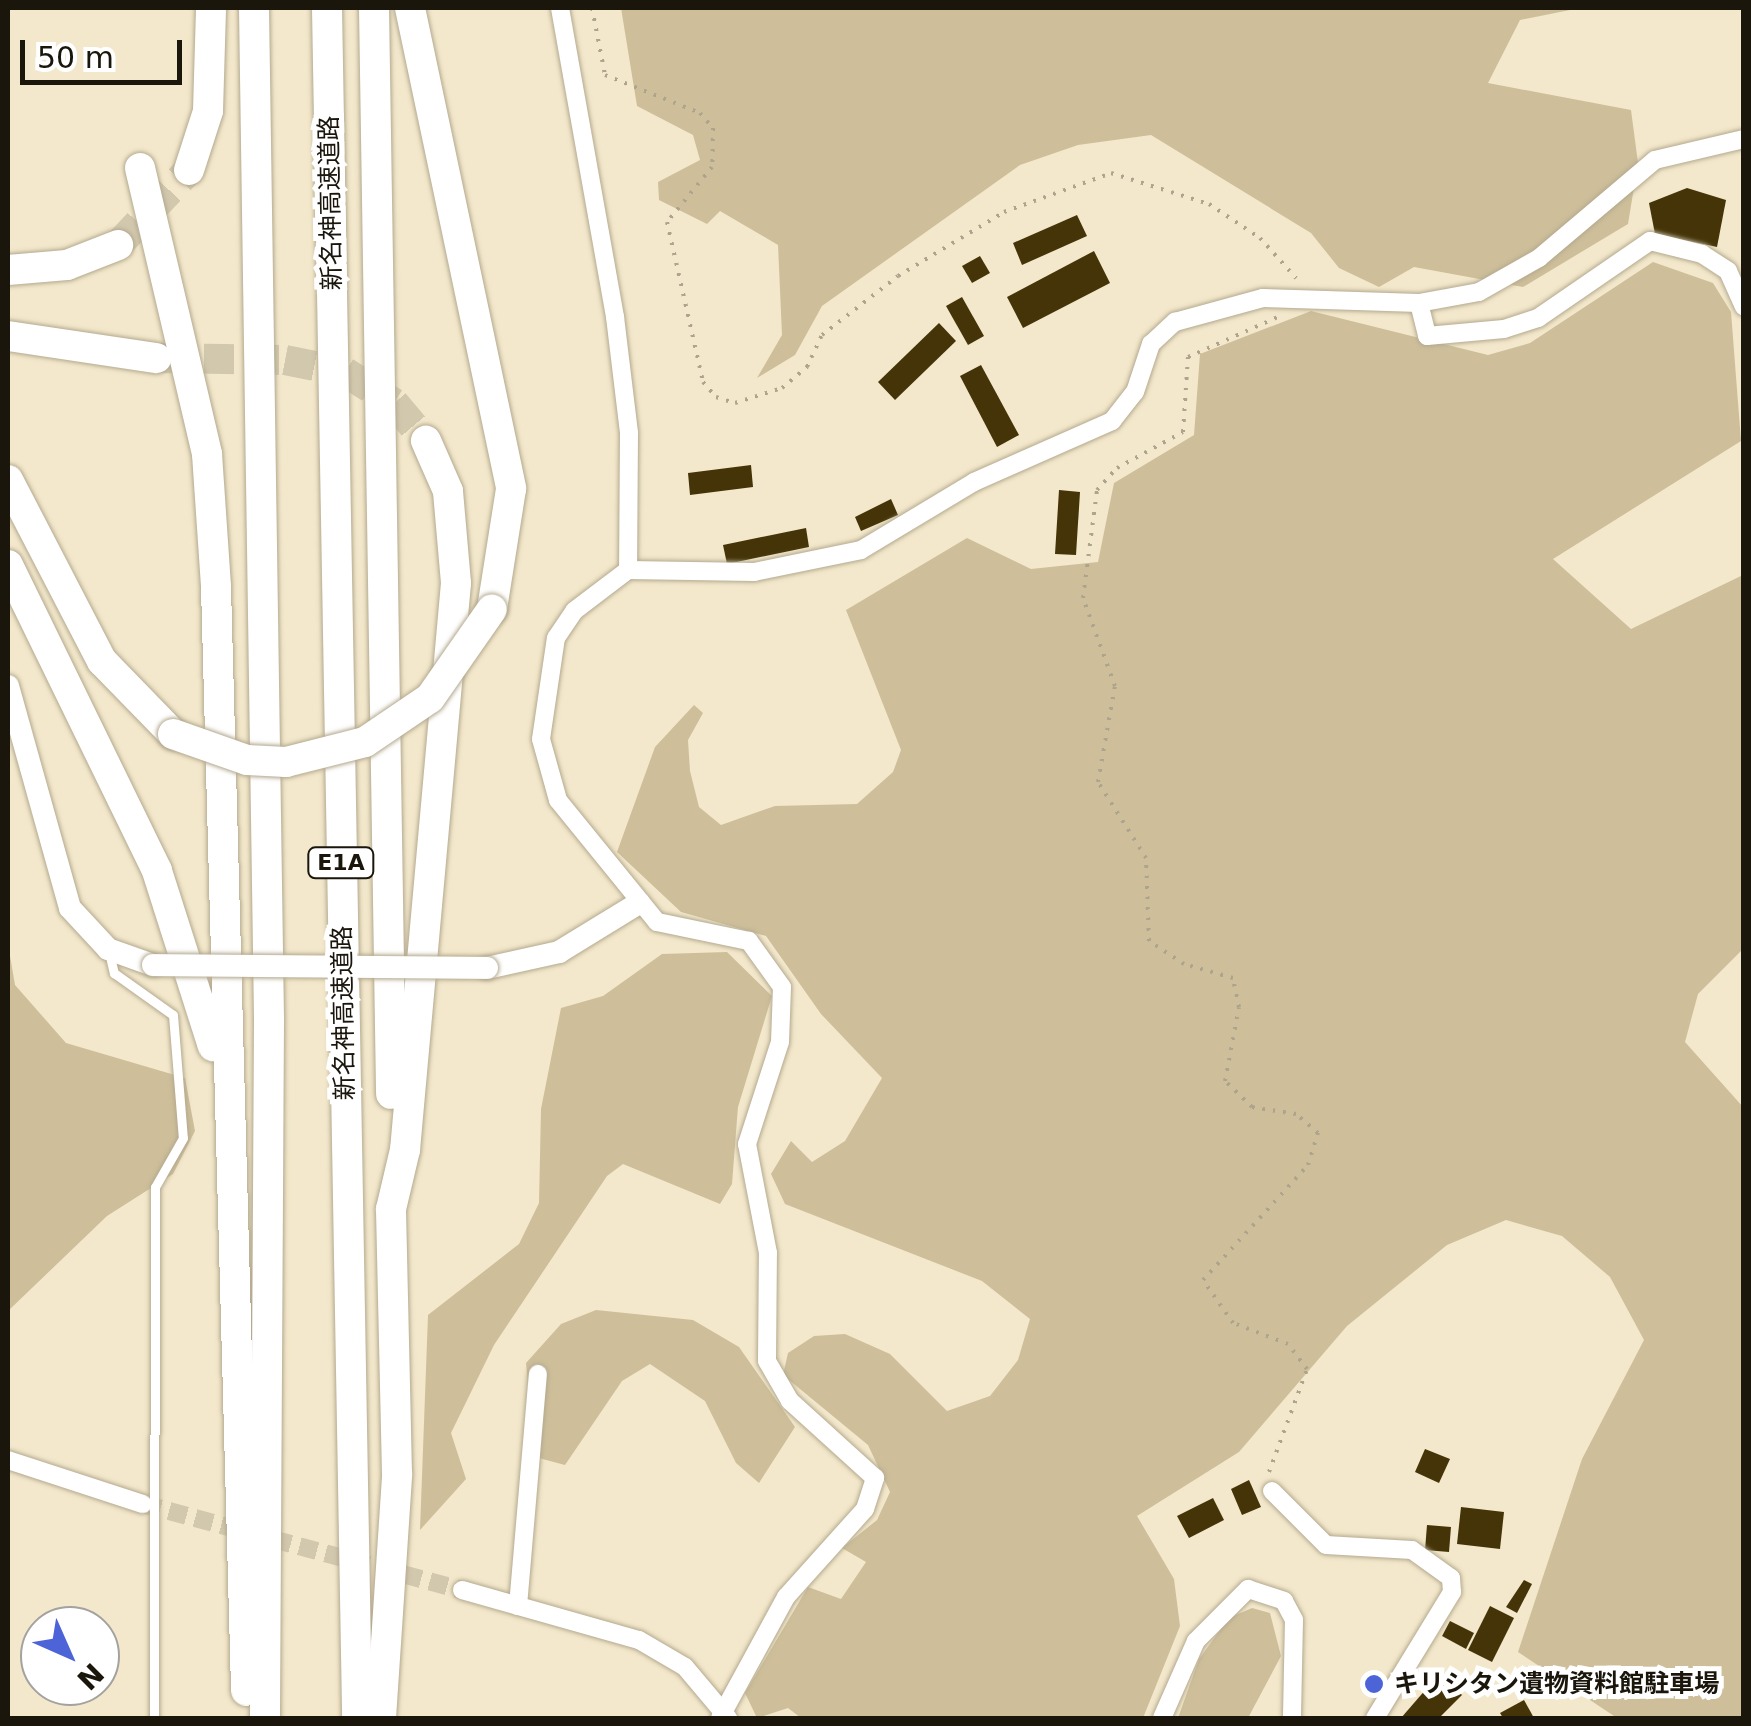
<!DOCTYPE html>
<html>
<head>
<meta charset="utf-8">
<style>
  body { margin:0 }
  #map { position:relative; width:1751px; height:1726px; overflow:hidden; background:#f3e8cb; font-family:"DejaVu Sans","Noto Sans JP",sans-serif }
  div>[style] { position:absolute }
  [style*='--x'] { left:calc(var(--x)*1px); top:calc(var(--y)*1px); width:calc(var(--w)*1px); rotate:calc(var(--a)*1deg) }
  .green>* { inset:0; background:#cebf9a }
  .building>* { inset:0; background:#443408 }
  .street-tunnel>* { height:18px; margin-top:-9px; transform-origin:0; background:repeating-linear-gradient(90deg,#d2c8ae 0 18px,transparent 0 27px) }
  .highway-tunnel>* { height:30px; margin-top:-15px; transform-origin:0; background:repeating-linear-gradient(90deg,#d2c8ae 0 30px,transparent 0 45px) }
  .path>* { height:4px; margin-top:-2px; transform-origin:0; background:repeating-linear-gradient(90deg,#ada48d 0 2.5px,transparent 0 10.5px) }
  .roads { filter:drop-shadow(0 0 2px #b4a98f) drop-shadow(0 0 2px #b4a98f) }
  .lane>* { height:9px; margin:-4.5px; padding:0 4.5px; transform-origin:4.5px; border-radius:4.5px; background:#fff }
  .street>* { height:18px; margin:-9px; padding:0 9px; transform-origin:9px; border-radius:9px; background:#fff }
  .secondary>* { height:22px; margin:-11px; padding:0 11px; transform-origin:11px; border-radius:11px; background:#fff }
  .highway>* { height:30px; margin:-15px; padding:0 15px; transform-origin:15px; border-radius:15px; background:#fff }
  .bridges { filter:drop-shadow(0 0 2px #b4a98f) drop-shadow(0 0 2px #b4a98f) }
  .secondary-bridge>* { height:22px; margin:-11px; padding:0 11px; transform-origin:11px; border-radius:11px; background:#fff }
  .highway-bridge>* { height:30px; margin:-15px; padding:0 15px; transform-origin:15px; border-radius:15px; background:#fff }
  .dots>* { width:28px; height:28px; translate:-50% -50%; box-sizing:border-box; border:5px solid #fff; border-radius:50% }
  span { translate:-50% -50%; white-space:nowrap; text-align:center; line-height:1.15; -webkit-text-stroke:10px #fff; paint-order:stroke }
  .shield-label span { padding:2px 8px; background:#fff; border:2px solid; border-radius:8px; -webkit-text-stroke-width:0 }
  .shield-label { font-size:22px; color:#1a160c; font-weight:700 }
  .street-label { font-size:25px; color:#1a160c }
  .poi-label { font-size:25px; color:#1a160c; font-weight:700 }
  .left { translate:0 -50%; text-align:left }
  .frame { position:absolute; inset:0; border:10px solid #1a160c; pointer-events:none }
  .north { position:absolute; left:20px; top:1606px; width:100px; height:100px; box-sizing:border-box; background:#fff; border:2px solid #a3a29e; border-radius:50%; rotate:135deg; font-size:28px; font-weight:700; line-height:40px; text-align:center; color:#1a160c }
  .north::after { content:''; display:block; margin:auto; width:35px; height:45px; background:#4d64d9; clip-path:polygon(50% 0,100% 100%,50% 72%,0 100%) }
  .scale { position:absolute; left:20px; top:40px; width:162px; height:45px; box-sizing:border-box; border:5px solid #1a160c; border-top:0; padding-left:12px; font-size:30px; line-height:35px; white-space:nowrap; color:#1a160c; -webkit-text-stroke:8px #fff; paint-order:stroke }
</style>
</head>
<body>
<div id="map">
  <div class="green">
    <div style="clip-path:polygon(621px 8px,1580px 8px,1520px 20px,1488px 83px,1631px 110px,1638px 163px,1628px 224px,1523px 287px,1414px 267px,1379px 287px,1339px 268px,1311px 233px,1151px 135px,1078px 145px,1020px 165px,822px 306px,795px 355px,757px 378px,782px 335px,778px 245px,720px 211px,707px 224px,659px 200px,658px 182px,700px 160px,693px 135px,637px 106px)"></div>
    <div style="clip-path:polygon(1653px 262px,1713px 283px,1731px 312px,1741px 441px,1553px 559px,1631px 629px,1743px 575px,1743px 949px,1698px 994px,1685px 1042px,1743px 1107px,1743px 1718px,1617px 1718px,1518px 1652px,1582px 1459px,1644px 1340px,1610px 1277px,1562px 1236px,1506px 1220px,1447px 1245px,1347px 1326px,1239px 1452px,1137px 1516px,1174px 1579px,1180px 1626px,1143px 1718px,801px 1718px,788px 1708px,757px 1718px,745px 1693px,808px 1587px,841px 1599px,866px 1562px,842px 1548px,877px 1520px,890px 1492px,868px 1445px,783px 1375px,788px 1353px,814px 1336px,845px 1334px,890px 1354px,947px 1411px,990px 1396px,1018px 1360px,1030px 1319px,982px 1281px,785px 1204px,771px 1174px,791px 1141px,812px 1162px,845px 1141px,882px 1078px,821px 1014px,766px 936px,681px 912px,617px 852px,655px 747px,694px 705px,703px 713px,688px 740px,690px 771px,699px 807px,721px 825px,775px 806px,857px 804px,893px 772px,901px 750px,846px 610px,967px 538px,1031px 569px,1098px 562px,1114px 483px,1194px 435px,1200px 354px,1311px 311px,1488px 355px,1530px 343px)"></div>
    <div style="clip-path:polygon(8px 944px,15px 985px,66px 1043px,185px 1078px,195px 1131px,173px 1174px,107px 1216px,8px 1311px)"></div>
    <div style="clip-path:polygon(727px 952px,772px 996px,738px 1107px,732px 1184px,720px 1204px,623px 1164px,607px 1176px,494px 1345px,451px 1433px,466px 1479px,420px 1530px,428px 1315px,519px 1244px,539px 1203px,541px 1109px,561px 1008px,603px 996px,662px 954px)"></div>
    <div style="clip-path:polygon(596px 1310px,693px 1320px,739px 1347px,795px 1427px,759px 1483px,736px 1463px,705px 1401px,650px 1364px,622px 1381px,565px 1465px,535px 1457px,526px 1363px,561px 1324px)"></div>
    <div style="clip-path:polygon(1252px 1608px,1270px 1613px,1281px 1656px,1248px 1718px,1178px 1718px,1199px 1659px,1229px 1618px)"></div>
  </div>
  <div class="building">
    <div style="clip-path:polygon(1687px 188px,1726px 200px,1717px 247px,1655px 234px,1649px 203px)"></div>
    <div style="clip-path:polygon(1077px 215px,1087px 236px,1022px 265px,1013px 243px)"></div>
    <div style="clip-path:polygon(1094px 251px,1110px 283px,1023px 328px,1007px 297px)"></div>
    <div style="clip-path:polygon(980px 256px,990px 273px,972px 283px,962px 266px)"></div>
    <div style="clip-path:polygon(962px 297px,984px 336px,968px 345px,946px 306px)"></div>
    <div style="clip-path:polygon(939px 323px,956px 341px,895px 400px,878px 382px)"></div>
    <div style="clip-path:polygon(981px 365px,1019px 435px,997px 447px,960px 376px)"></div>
    <div style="clip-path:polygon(751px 465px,753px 487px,690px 495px,688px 473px)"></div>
    <div style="clip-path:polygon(1059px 490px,1080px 492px,1076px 555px,1055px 554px)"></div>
    <div style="clip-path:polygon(891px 499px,898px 515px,861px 531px,855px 517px)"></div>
    <div style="clip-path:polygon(806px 528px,809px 547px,727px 564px,723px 545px)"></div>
    <div style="clip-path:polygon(1425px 1449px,1450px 1459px,1439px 1483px,1415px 1472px)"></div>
    <div style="clip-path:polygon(1249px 1480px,1261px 1507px,1242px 1515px,1231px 1489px)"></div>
    <div style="clip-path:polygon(1213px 1498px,1224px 1520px,1189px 1538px,1177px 1516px)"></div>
    <div style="clip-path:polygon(1461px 1507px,1504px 1512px,1500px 1549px,1457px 1544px)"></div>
    <div style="clip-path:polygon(1427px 1525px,1451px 1527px,1449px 1552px,1425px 1550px)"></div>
    <div style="clip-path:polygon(1524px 1580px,1532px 1584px,1517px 1613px,1506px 1607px)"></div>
    <div style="clip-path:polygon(1490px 1606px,1514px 1618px,1492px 1662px,1468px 1650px)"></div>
    <div style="clip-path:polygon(1450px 1621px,1474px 1633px,1466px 1649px,1442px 1636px)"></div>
    <div style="clip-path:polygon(1440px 1673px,1462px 1695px,1439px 1718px,1401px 1718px)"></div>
    <div style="clip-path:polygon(1524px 1700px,1534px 1718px,1503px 1718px,1500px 1713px)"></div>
  </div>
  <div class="street-tunnel">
    <div style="--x:143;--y:1504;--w:330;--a:15.1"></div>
  </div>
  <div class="highway-tunnel">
    <div style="--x:118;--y:245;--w:103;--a:-46.6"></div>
    <div style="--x:159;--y:358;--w:126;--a:0.9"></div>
    <div style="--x:285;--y:360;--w:61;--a:11.3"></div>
    <div style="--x:345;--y:372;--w:58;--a:32.3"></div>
    <div style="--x:394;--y:403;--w:50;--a:49.9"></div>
  </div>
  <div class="path">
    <div style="--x:592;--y:8;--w:68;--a:79"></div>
    <div style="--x:605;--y:75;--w:102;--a:21.8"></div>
    <div style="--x:700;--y:113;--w:20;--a:49"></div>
    <div style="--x:713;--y:128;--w:39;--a:91"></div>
    <div style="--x:712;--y:167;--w:71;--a:129.3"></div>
    <div style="--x:667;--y:222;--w:164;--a:77.3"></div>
    <div style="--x:703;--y:382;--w:20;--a:49"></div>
    <div style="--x:716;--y:397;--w:20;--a:18"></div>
    <div style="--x:735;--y:403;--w:49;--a:-17.7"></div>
    <div style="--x:782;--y:388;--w:33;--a:-40"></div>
    <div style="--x:807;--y:367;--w:35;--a:-65"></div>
    <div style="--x:822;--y:335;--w:96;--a:-37.8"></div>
    <div style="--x:898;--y:276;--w:124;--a:-31.1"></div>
    <div style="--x:1004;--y:212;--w:114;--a:-20"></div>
    <div style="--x:1111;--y:173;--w:103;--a:17.6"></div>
    <div style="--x:1209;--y:204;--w:61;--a:33.7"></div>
    <div style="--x:1260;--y:238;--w:54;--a:48"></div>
    <div style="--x:1269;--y:1472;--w:110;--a:-69.7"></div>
    <div style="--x:1307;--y:1369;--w:31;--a:-127"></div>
    <div style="--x:1288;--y:1344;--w:59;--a:-159.1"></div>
    <div style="--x:1233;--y:1323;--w:52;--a:-124.9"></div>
    <div style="--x:1203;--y:1280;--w:156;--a:-47.6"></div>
    <div style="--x:1308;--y:1165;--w:34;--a:-73"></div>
    <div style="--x:1318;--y:1133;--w:29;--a:-139"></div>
    <div style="--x:1296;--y:1114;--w:45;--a:-171"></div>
    <div style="--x:1252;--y:1107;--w:37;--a:-136"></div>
    <div style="--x:1225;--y:1081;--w:75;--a:-79.3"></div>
    <div style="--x:1239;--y:1007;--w:30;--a:-102"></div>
    <div style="--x:1233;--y:978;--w:51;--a:-164.1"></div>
    <div style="--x:1184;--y:964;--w:42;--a:-146.7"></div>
    <div style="--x:1149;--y:941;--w:83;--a:-92.1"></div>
    <div style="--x:1146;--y:858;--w:90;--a:-122.3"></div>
    <div style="--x:1098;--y:782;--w:97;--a:-80"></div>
    <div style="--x:1115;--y:686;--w:94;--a:-110"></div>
    <div style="--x:1083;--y:598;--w:109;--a:-82.6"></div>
    <div style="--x:1097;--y:490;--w:30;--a:-48"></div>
    <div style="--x:1117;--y:468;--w:75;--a:-28.6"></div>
    <div style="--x:1183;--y:432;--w:75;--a:-86.2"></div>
    <div style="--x:1188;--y:357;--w:98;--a:-24"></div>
  </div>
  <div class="roads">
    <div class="lane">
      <div style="--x:109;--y:952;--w:22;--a:77"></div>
      <div style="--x:114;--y:973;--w:72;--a:35.4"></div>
      <div style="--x:173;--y:1015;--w:123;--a:85.4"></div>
      <div style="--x:183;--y:1138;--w:56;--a:119.7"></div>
      <div style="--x:155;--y:1187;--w:531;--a:90.11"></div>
    </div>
    <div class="street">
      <div style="--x:560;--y:8;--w:314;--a:79.9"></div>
      <div style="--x:615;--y:317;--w:117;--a:83.1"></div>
      <div style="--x:629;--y:433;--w:137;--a:90.4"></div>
      <div style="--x:1419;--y:303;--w:34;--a:76"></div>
      <div style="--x:1427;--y:336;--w:77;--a:-5.2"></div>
      <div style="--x:1504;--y:329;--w:36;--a:-18"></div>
      <div style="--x:1538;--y:318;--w:136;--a:-34.5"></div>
      <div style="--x:1650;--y:241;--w:54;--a:14"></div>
      <div style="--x:1702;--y:254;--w:31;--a:33"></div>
      <div style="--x:1728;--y:271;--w:39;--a:66"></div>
      <div style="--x:8;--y:1460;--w:142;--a:18.1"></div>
      <div style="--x:1272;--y:1491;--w:76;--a:45"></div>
      <div style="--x:1326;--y:1545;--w:86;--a:3.3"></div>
      <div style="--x:1412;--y:1550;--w:48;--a:35.7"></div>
      <div style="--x:1451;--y:1578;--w:14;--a:86"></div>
      <div style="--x:1452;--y:1592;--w:148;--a:121.4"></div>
      <div style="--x:462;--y:1590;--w:184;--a:15.8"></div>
      <div style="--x:639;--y:1640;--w:53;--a:30.4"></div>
      <div style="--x:685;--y:1667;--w:67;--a:49.9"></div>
      <div style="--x:518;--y:1606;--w:233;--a:-85.1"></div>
      <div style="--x:720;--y:1718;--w:138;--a:-61.4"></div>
      <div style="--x:786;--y:1597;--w:118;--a:-48.1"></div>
      <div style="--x:865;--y:1509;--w:33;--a:-72"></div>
      <div style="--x:875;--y:1478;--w:115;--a:-137.8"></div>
      <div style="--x:790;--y:1401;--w:46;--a:-119.9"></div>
      <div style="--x:767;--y:1361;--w:108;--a:-89.5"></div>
      <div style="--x:768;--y:1253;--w:111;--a:-100.9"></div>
      <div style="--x:747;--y:1144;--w:107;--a:-72.1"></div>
      <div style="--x:780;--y:1042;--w:55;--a:-87.9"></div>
      <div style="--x:782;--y:987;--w:57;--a:-125.7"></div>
      <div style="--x:749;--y:941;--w:94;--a:-168.3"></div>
      <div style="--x:657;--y:922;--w:157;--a:-129.1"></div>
      <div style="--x:558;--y:800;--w:63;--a:-105.6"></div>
      <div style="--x:541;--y:739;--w:102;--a:-81.6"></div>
      <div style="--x:556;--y:638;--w:32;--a:-56"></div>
      <div style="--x:574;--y:611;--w:68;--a:-37.2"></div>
      <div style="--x:628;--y:570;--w:126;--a:0.9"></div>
      <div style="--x:754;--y:572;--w:109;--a:-11.6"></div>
      <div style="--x:861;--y:550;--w:132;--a:-31"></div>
      <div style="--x:974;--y:482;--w:151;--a:-23.8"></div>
      <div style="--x:1112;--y:421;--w:37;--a:-52"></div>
      <div style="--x:1135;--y:392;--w:51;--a:-71.6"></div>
      <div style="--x:1151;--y:344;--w:33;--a:-43"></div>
      <div style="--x:1175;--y:322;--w:91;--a:-15.3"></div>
      <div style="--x:1263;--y:298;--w:156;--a:1.8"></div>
      <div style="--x:1419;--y:303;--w:61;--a:-10.4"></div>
      <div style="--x:1479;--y:292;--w:69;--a:-29.5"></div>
      <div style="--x:1539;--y:258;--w:152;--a:-40.2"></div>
      <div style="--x:1655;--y:160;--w:91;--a:-13.3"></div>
      <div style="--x:1162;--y:1718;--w:84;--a:-66.2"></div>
      <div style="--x:1196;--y:1641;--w:74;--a:-45"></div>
      <div style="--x:1248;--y:1589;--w:38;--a:18"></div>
      <div style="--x:1284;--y:1601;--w:21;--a:62"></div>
      <div style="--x:1294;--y:1620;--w:98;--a:91.2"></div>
    </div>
    <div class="secondary">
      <div style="--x:8;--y:686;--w:230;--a:74.4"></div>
      <div style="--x:70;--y:908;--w:56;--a:47.2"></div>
      <div style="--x:108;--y:949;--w:48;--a:19.6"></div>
      <div style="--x:487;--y:968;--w:74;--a:-12.5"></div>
      <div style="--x:559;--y:952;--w:94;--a:-31.5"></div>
    </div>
    <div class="highway">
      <div style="--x:254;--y:8;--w:1012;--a:89.15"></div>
      <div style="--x:269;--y:1020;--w:698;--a:90.33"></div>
      <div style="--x:327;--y:8;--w:1710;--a:88.99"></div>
      <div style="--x:374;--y:8;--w:1086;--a:89.1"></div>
      <div style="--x:410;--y:8;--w:491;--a:78.1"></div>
      <div style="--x:511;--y:489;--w:121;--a:99"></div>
      <div style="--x:140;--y:168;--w:294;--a:76.8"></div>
      <div style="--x:207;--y:454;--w:133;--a:86.1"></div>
      <div style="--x:216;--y:587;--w:1104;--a:88.44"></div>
      <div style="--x:189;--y:170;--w:62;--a:-72.1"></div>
      <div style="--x:208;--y:111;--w:103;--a:-88.3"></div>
      <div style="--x:8;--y:270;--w:59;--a:-4.8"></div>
      <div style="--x:67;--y:265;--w:55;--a:-21.4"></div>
      <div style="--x:8;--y:336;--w:150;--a:8.5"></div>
      <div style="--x:8;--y:480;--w:204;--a:62.6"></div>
      <div style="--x:102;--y:661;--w:102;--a:45.8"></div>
      <div style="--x:8;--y:565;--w:340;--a:64"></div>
      <div style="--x:157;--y:871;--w:184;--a:72.3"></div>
      <div style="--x:381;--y:1718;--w:245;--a:-86.2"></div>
      <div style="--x:397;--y:1474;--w:265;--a:-91.3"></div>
      <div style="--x:391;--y:1209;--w:61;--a:-76.7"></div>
      <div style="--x:405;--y:1150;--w:569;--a:-84.86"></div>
      <div style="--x:456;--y:583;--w:92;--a:-95"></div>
      <div style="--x:448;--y:491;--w:55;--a:-113.7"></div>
    </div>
  </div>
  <div class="bridges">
    <div class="secondary-bridge">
      <div style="--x:153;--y:965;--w:334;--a:0.5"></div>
    </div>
    <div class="highway-bridge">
      <div style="--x:173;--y:734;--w:78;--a:19.4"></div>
      <div style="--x:247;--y:760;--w:39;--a:3"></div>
      <div style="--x:286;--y:762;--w:81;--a:-14.2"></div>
      <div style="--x:365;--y:742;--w:78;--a:-34.1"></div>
      <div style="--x:430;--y:698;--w:108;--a:-55.1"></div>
    </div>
  </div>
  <div class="dots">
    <div style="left:1374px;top:1684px;background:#4d64d9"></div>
  </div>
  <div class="shield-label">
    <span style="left:341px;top:863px">E1A</span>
  </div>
  <div class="street-label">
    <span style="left:331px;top:203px;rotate:-91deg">新名神高速道路</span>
    <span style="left:344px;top:1013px;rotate:-91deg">新名神高速道路</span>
  </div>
  <div class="poi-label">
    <span class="left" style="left:1394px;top:1684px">キリシタン遺物資料館駐車場</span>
  </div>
  <div class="frame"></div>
  <div class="north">N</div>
  <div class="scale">50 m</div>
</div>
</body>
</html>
